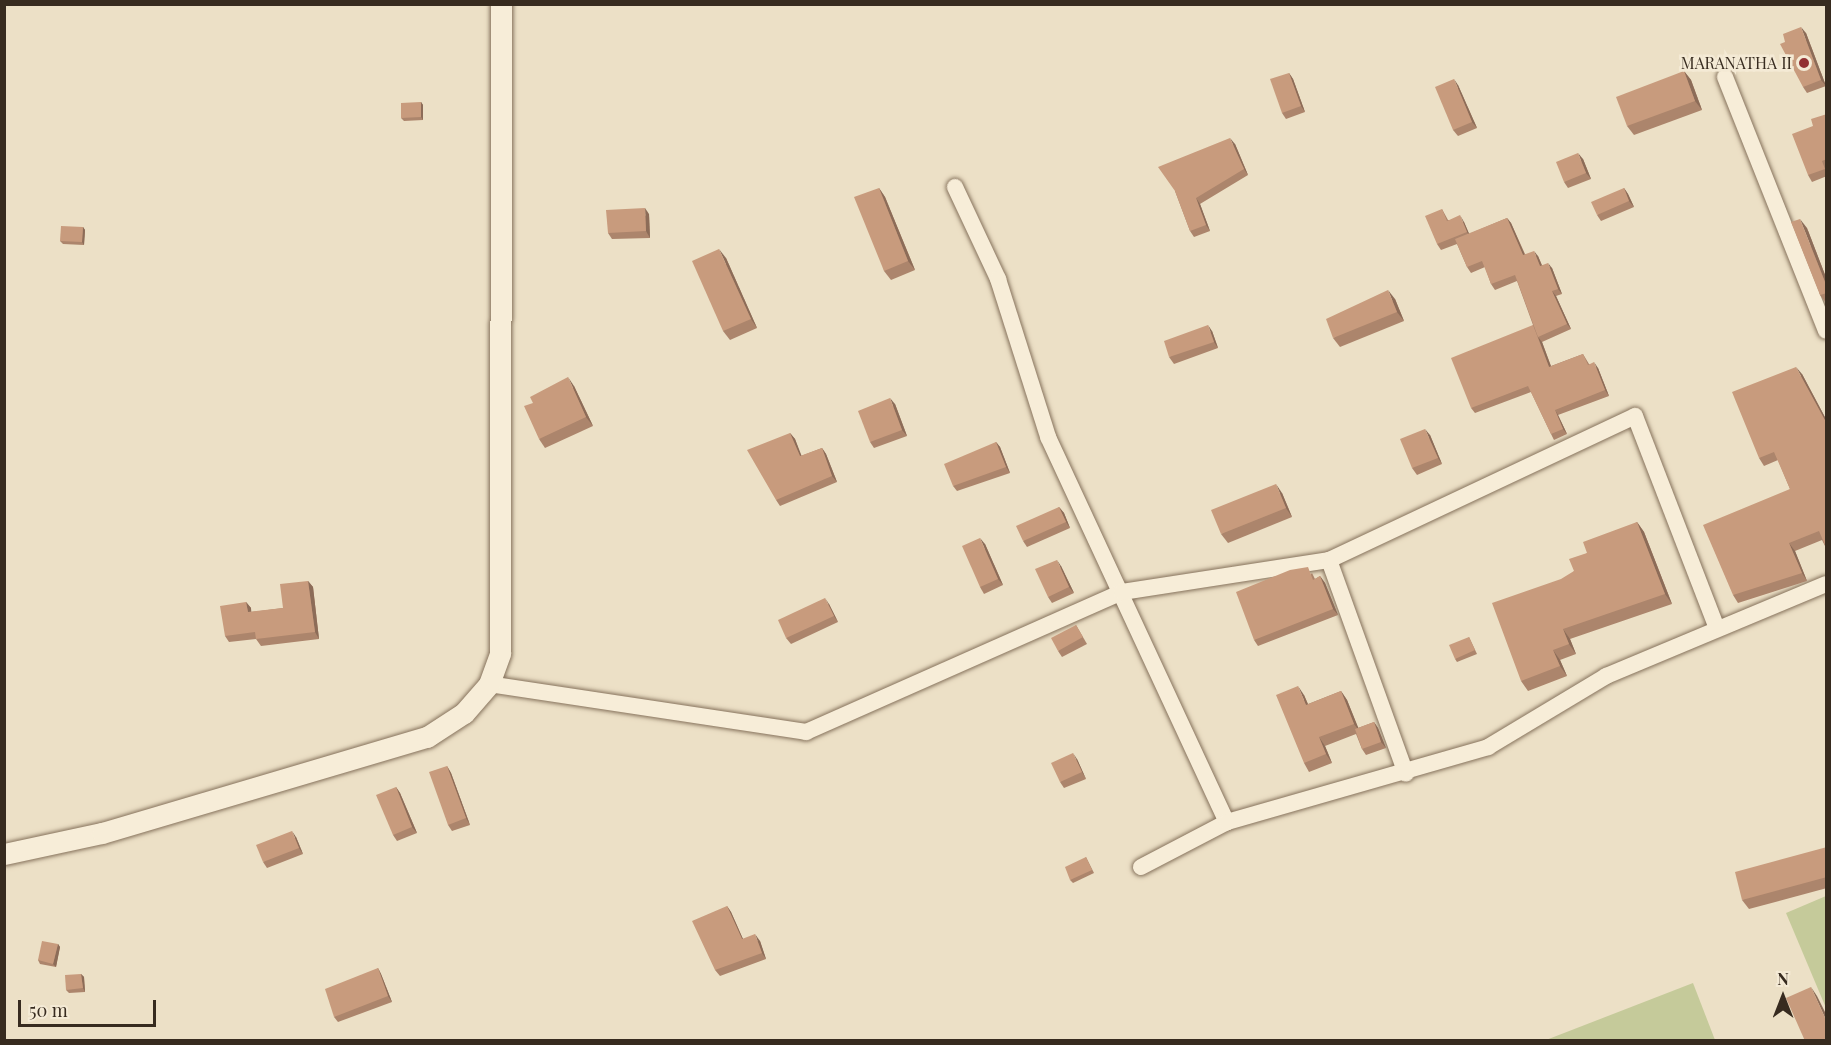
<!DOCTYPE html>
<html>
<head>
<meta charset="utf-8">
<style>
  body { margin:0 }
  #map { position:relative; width:1831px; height:1045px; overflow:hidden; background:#ece0c6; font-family:"Playfair Display",serif }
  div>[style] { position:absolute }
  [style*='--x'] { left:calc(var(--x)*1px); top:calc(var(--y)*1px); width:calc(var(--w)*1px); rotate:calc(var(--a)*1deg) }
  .green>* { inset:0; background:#c5ca9a }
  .roads { filter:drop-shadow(0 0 2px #86725c) drop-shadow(0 0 2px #86725c) }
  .minor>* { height:16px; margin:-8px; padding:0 8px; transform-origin:8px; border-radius:8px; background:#f7edd8 }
  .tertiary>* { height:21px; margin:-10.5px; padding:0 10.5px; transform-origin:10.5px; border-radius:10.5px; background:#f7edd8 }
  .wall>* { inset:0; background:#ac856c }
  .shaded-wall>* { inset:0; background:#8c6c58 }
  .building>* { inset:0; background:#c89b7d }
  .dots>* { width:16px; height:16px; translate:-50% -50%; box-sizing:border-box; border:3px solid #f4ead5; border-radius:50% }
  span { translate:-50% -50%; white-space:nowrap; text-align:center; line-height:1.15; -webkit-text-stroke:5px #f4ead5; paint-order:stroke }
  .poi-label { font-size:16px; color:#372b1f }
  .right { translate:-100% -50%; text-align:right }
  .frame { position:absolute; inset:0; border:6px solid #372b1f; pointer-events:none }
  .north { position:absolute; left:1753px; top:967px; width:60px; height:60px; -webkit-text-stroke:4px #f4ead5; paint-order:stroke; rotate:0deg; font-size:16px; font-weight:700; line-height:24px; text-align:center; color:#372b1f }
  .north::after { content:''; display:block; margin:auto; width:21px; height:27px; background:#372b1f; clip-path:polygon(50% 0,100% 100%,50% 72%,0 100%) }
  .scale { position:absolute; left:18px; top:1000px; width:138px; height:27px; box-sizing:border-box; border:3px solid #372b1f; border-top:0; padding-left:8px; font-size:18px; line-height:21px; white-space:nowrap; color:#372b1f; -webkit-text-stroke:4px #f4ead5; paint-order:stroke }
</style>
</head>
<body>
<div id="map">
  <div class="green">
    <div style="clip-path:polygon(1826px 896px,1826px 1008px,1786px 913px)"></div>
    <div style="clip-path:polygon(1693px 983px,1715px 1040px,1546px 1040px)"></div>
  </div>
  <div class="roads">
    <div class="minor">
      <div style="--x:1725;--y:77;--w:273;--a:68.3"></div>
      <div style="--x:955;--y:187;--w:102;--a:64.9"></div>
      <div style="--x:998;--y:279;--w:166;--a:72.4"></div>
      <div style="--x:1048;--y:437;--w:425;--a:65.1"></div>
      <div style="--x:1329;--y:560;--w:227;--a:70.2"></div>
      <div style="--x:489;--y:684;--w:321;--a:8.6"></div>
      <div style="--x:806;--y:732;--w:346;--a:-23.9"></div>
      <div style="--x:1122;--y:592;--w:209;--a:-8.8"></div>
      <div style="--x:1329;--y:560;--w:338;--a:-25.2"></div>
      <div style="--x:1635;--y:416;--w:228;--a:68.9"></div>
      <div style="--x:1141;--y:867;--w:97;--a:-27.6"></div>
      <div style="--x:1227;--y:822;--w:272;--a:-16"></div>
      <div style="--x:1488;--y:747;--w:138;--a:-31"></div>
      <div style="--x:1606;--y:676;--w:238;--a:-22.7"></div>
    </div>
    <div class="tertiary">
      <div style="--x:4;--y:854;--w:100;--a:-12.1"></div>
      <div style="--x:102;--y:833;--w:339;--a:-16.5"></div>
      <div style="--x:427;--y:737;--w:44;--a:-33"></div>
      <div style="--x:464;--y:713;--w:38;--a:-49"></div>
      <div style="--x:489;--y:684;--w:33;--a:-70"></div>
      <div style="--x:500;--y:653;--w:649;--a:-89.91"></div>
    </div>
  </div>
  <div class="wall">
    <div style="clip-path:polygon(1806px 33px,1826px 86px,1807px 93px,1803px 87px)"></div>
    <div style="clip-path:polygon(1684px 71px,1691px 80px,1702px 110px,1634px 135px,1627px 126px)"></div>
    <div style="clip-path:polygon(1289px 73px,1293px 79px,1305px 112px,1286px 119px,1282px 113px)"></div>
    <div style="clip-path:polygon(1458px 85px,1477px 128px,1458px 136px,1453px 130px)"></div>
    <div style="clip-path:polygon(421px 102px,423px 105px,423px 120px,404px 121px,401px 118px)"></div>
    <div style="clip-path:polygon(1827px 114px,1827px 176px,1812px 182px,1808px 175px,1813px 126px)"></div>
    <div style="clip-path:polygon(1235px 144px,1248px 175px,1200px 204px,1210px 231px,1194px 237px,1190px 231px,1175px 191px)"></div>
    <div style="clip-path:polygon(1583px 159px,1591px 179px,1568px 188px,1564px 182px)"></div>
    <div style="clip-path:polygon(879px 188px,885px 197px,915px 270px,891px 280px,884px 271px)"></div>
    <div style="clip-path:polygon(1624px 188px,1628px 194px,1634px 207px,1601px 221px,1597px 215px)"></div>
    <div style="clip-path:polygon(1442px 209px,1448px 220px,1464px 222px,1469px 234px,1507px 218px,1511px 223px,1525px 254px,1538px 256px,1542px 265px,1552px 268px,1562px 294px,1556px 296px,1571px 329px,1542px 342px,1551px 366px,1583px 354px,1589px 364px,1598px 368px,1609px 396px,1558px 415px,1567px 434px,1554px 440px,1551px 434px,1531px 392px,1475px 413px,1471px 408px,1533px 325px,1517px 281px,1495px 290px,1491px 284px,1485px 267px,1471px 273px,1467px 267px,1457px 244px,1441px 250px,1437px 244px)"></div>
    <div style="clip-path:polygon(649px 214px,650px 238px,612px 239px,608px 233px)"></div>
    <div style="clip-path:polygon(83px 227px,85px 230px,84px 245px,63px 244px,60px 241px)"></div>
    <div style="clip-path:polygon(1807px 228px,1827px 280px,1827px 304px,1820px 295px)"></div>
    <div style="clip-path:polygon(726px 258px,757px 328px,730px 340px,723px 331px)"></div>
    <div style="clip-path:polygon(1395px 299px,1404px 321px,1340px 347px,1333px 338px)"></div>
    <div style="clip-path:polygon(1212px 331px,1218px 348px,1174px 364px,1169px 357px)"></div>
    <div style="clip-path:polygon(1802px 374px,1827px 421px,1827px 550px,1822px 540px,1795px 551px,1807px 581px,1738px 603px,1733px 595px,1790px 489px,1778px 460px,1764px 466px,1759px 458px)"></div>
    <div style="clip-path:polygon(574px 386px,593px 426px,545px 448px,539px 439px)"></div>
    <div style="clip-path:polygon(895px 404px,907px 436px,874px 448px,870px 442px)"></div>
    <div style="clip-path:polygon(790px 433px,795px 439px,801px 456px,822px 448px,826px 454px,837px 482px,780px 506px,776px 500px)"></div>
    <div style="clip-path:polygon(1430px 435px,1442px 464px,1417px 475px,1412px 468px)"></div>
    <div style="clip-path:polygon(996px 442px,1000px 447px,1010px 473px,957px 491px,953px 486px)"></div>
    <div style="clip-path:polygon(1282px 493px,1292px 517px,1228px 543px,1221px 534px)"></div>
    <div style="clip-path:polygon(1059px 507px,1064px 513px,1070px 528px,1027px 547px,1023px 541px)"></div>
    <div style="clip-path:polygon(1637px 522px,1644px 532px,1672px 604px,1570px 639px,1576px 654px,1560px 660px,1567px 676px,1528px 691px,1521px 681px,1574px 571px,1587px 553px)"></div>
    <div style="clip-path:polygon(985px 544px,1003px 585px,984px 594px,980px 587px)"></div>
    <div style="clip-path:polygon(1061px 566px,1074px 593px,1052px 603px,1048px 597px)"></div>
    <div style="clip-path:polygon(1312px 573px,1315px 579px,1320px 576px,1325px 583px,1338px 615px,1258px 646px,1254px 640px)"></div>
    <div style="clip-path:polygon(308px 581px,313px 587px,319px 639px,261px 646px,256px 639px,229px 642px,225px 636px,246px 602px,251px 608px,251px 612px,283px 608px)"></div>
    <div style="clip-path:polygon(829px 604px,838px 622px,791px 644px,786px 638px)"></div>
    <div style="clip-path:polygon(1076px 625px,1087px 644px,1062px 657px,1058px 651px)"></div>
    <div style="clip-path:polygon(1469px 637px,1477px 654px,1457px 662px,1455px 659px)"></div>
    <div style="clip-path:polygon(1341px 691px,1347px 700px,1358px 728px,1374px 722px,1378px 728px,1386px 748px,1366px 755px,1362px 749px,1356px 734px,1325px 746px,1332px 763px,1309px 772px,1304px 763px,1304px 695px,1308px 704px)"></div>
    <div style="clip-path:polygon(1077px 759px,1086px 779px,1064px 788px,1060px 782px)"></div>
    <div style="clip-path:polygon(447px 766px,451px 773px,470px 825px,452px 831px,448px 825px)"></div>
    <div style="clip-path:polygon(396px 787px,400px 793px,417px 833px,397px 841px,393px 835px)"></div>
    <div style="clip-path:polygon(296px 837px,303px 854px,267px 868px,263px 862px)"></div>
    <div style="clip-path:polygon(1827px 847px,1827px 888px,1749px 909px,1742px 900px)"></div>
    <div style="clip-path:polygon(1086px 857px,1094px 873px,1073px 883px,1070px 880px)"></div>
    <div style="clip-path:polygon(727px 906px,731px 912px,743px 939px,760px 941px,766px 959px,720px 976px,715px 970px)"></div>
    <div style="clip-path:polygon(58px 944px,60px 947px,56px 967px,40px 964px,38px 960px)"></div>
    <div style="clip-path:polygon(378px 968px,381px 974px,392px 1002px,338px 1022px,334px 1017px)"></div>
    <div style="clip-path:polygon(81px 974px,84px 977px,85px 992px,69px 993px,66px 990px)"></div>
  </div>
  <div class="shaded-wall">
    <div style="clip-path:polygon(1801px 27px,1806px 33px,1826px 86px,1821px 80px)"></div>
    <div style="clip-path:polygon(1684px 71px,1691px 80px,1702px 110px,1695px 101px)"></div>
    <div style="clip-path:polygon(1289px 73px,1293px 79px,1305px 112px,1301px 106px)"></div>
    <div style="clip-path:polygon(1454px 79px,1458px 85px,1477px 128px,1472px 122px)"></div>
    <div style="clip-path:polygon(421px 102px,423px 105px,423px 120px,421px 117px)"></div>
    <div style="clip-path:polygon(1230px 138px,1235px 144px,1248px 175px,1244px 169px)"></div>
    <div style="clip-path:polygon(1578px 153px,1583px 159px,1591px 179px,1586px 173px)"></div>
    <div style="clip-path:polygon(879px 188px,885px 197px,915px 270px,908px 261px)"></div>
    <div style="clip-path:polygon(1624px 188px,1628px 194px,1634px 207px,1629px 201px)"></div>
    <div style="clip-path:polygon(1196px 198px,1200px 204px,1210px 231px,1206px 225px)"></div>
    <div style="clip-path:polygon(645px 208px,649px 214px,650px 238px,646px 231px)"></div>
    <div style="clip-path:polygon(1460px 215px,1464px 222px,1471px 238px,1467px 232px)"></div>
    <div style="clip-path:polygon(1507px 218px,1511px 223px,1527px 260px,1523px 255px)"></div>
    <div style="clip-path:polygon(1800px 219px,1807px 228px,1827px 280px,1827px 287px)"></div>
    <div style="clip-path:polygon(83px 227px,85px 230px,84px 245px,82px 242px)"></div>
    <div style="clip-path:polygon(719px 249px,726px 258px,757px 328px,751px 319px)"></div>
    <div style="clip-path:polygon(1534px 251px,1538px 256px,1544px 271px,1540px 266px)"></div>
    <div style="clip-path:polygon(1548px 263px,1552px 268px,1562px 294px,1558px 289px)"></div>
    <div style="clip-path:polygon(1388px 290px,1395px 299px,1404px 321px,1397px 312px)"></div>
    <div style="clip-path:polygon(1552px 291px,1556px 296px,1571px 329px,1567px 324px)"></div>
    <div style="clip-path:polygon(1208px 325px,1212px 331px,1218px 348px,1214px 342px)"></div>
    <div style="clip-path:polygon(1538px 337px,1542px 342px,1553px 372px,1549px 367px)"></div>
    <div style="clip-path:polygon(1594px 362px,1598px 368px,1609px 396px,1605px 390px)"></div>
    <div style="clip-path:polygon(1796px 367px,1802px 374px,1827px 421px,1827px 424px)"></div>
    <div style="clip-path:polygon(568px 377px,574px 386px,593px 426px,586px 417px)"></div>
    <div style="clip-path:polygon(890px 398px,895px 404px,907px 436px,902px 430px)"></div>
    <div style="clip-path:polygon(1555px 410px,1558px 415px,1567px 434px,1563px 429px)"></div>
    <div style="clip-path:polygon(1425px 429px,1430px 435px,1442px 464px,1438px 458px)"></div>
    <div style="clip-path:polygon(790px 433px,795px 439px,804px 462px,800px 456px)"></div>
    <div style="clip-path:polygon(996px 442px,1000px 447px,1010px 473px,1006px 467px)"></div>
    <div style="clip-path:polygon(822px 448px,826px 454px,837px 482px,832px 476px)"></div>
    <div style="clip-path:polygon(1276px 484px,1282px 493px,1292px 517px,1286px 508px)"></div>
    <div style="clip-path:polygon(1059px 507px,1064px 513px,1070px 528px,1066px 522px)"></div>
    <div style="clip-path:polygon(1637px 522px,1644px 532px,1672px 604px,1665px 594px)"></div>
    <div style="clip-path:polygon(980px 538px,985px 544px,1003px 585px,998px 579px)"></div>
    <div style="clip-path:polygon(1789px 543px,1795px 551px,1807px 581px,1802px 573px)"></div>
    <div style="clip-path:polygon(1057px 560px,1061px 566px,1074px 593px,1069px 587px)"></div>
    <div style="clip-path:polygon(1320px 576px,1325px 583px,1338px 615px,1333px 609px)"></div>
    <div style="clip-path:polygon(308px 581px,313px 587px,319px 639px,315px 632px)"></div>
    <div style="clip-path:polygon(825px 598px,829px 604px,838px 622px,834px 616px)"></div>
    <div style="clip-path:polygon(246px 602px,251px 608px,252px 619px,248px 612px)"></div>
    <div style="clip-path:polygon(1563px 629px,1570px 639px,1576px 654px,1569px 644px)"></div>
    <div style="clip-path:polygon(1553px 650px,1560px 660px,1567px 676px,1560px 666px)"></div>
    <div style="clip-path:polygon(1298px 686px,1304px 695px,1312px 714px,1306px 705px)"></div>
    <div style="clip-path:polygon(1341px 691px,1347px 700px,1360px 732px,1354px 724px)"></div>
    <div style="clip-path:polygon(1374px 722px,1378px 728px,1386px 748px,1381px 742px)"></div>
    <div style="clip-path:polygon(1319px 737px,1325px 746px,1332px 763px,1326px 754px)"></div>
    <div style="clip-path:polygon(1073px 753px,1077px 759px,1086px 779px,1082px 772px)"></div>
    <div style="clip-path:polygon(447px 766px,451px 773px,470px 825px,466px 818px)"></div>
    <div style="clip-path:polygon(396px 787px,400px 793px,417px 833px,412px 827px)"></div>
    <div style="clip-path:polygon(292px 831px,296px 837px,303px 854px,299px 848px)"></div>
    <div style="clip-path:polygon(727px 906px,731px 912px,746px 946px,742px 939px)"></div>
    <div style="clip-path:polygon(755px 934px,760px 941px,766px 959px,762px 953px)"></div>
    <div style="clip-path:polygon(58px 944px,60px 947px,56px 967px,53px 964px)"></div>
    <div style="clip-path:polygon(378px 968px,381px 974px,392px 1002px,388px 996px)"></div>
    <div style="clip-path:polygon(81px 974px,84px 977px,85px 992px,83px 988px)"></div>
    <div style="clip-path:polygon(1811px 987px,1817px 996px,1827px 1016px,1827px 1022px)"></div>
  </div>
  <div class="building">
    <div style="clip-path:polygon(1801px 27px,1821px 80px,1803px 87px,1780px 44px,1785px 42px,1783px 34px)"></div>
    <div style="clip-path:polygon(1684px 71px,1695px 101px,1627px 126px,1616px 97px)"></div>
    <div style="clip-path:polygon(1289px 73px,1301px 106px,1282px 113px,1270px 79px)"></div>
    <div style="clip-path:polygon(1454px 79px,1472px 122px,1453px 130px,1435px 87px)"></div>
    <div style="clip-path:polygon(421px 102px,421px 117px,401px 118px,401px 103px)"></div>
    <div style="clip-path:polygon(1827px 114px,1827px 159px,1822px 161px,1825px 169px,1808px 175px,1792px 134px,1813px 126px,1811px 119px)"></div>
    <div style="clip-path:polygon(1230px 138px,1244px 169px,1196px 198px,1206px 225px,1190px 231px,1175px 191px,1158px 167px)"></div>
    <div style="clip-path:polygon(1578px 153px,1586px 173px,1564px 182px,1556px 162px)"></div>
    <div style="clip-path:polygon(879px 188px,908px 261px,884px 271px,854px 197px)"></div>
    <div style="clip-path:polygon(1624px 188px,1629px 201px,1597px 215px,1591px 202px)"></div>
    <div style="clip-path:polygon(645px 208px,646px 231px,608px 233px,606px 210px)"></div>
    <div style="clip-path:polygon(1442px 209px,1447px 221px,1460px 215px,1467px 232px,1437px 244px,1425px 216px)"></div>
    <div style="clip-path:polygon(1507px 218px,1523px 255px,1534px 251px,1540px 266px,1548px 263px,1558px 289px,1552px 291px,1567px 324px,1538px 337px,1515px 275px,1491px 284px,1482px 261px,1467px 267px,1455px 239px)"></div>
    <div style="clip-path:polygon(1800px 219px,1827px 287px,1827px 293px,1820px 295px,1791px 222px)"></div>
    <div style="clip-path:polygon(61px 226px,83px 227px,82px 242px,60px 241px)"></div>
    <div style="clip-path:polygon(719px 249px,751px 319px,723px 331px,692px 261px)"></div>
    <div style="clip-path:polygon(1388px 290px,1397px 312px,1333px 338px,1326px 319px)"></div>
    <div style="clip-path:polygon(1208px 325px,1214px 342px,1169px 357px,1164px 341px)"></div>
    <div style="clip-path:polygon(1533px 325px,1549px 367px,1583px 354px,1588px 365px,1594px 362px,1605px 390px,1555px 410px,1563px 429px,1551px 434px,1528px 386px,1471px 408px,1451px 358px)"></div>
    <div style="clip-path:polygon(1796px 367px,1827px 424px,1827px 550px,1819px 531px,1789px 543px,1802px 573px,1733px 595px,1703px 525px,1790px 489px,1774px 452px,1759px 458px,1732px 392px)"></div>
    <div style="clip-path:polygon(568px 377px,586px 417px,539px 439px,524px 406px,533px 403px,530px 397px)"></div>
    <div style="clip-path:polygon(890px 398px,902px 430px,870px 442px,858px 411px)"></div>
    <div style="clip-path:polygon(1425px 429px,1438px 458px,1412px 468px,1400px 439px)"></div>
    <div style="clip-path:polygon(790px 433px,800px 456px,822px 448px,832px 476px,776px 500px,747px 450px)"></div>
    <div style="clip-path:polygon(996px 442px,1006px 467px,953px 486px,944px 464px)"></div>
    <div style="clip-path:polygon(1276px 484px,1286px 508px,1221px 534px,1211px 510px)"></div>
    <div style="clip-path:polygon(1059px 507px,1066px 522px,1023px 541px,1016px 526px)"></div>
    <div style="clip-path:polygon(1637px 522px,1665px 594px,1563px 629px,1569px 644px,1553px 650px,1560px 666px,1521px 681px,1492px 603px,1561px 579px,1574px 571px,1569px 559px,1587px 553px,1583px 542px)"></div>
    <div style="clip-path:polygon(980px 538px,998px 579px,980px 587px,962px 546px)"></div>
    <div style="clip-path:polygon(1057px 560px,1069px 587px,1048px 597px,1035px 569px)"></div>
    <div style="clip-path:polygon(1308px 567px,1313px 580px,1320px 576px,1333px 609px,1254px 640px,1236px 592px,1290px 570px)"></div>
    <div style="clip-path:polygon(308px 581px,315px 632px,256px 639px,255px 632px,225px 636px,220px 606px,246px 602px,248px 612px,283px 608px,280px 584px)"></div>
    <div style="clip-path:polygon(825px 598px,834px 616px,786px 638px,778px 620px)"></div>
    <div style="clip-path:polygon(1076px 625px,1083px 637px,1058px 651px,1051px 638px)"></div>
    <div style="clip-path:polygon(1469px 637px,1475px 650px,1455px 659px,1449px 645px)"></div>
    <div style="clip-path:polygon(1298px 686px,1306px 705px,1341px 691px,1354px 724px,1319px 737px,1326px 754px,1304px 763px,1276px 695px)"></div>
    <div style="clip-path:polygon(1374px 722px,1381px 742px,1362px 749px,1355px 729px)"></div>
    <div style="clip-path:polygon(1073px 753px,1082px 772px,1060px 782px,1051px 763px)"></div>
    <div style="clip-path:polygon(447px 766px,466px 818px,448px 825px,429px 772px)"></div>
    <div style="clip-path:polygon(396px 787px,412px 827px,393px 835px,376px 795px)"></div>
    <div style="clip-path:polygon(292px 831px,299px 848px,263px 862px,256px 845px)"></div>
    <div style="clip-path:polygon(1827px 847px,1827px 877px,1742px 900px,1735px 872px)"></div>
    <div style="clip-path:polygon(1086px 857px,1092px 870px,1070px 880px,1065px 867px)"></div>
    <div style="clip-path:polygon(727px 906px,742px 939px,755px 934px,762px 953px,715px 970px,692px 921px)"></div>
    <div style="clip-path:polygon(42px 941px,58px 944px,53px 964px,38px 960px)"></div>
    <div style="clip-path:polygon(378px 968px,388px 996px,334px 1017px,325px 989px)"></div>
    <div style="clip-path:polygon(81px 974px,83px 988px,66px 990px,65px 975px)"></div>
    <div style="clip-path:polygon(1811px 987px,1827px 1022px,1827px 1041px,1805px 1041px,1786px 998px)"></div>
  </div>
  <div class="dots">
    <div style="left:1804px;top:63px;background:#923032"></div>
  </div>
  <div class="poi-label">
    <span class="right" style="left:1792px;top:63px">MARANATHA II</span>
  </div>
  <div class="frame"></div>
  <div class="north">N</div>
  <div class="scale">50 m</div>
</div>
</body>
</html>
